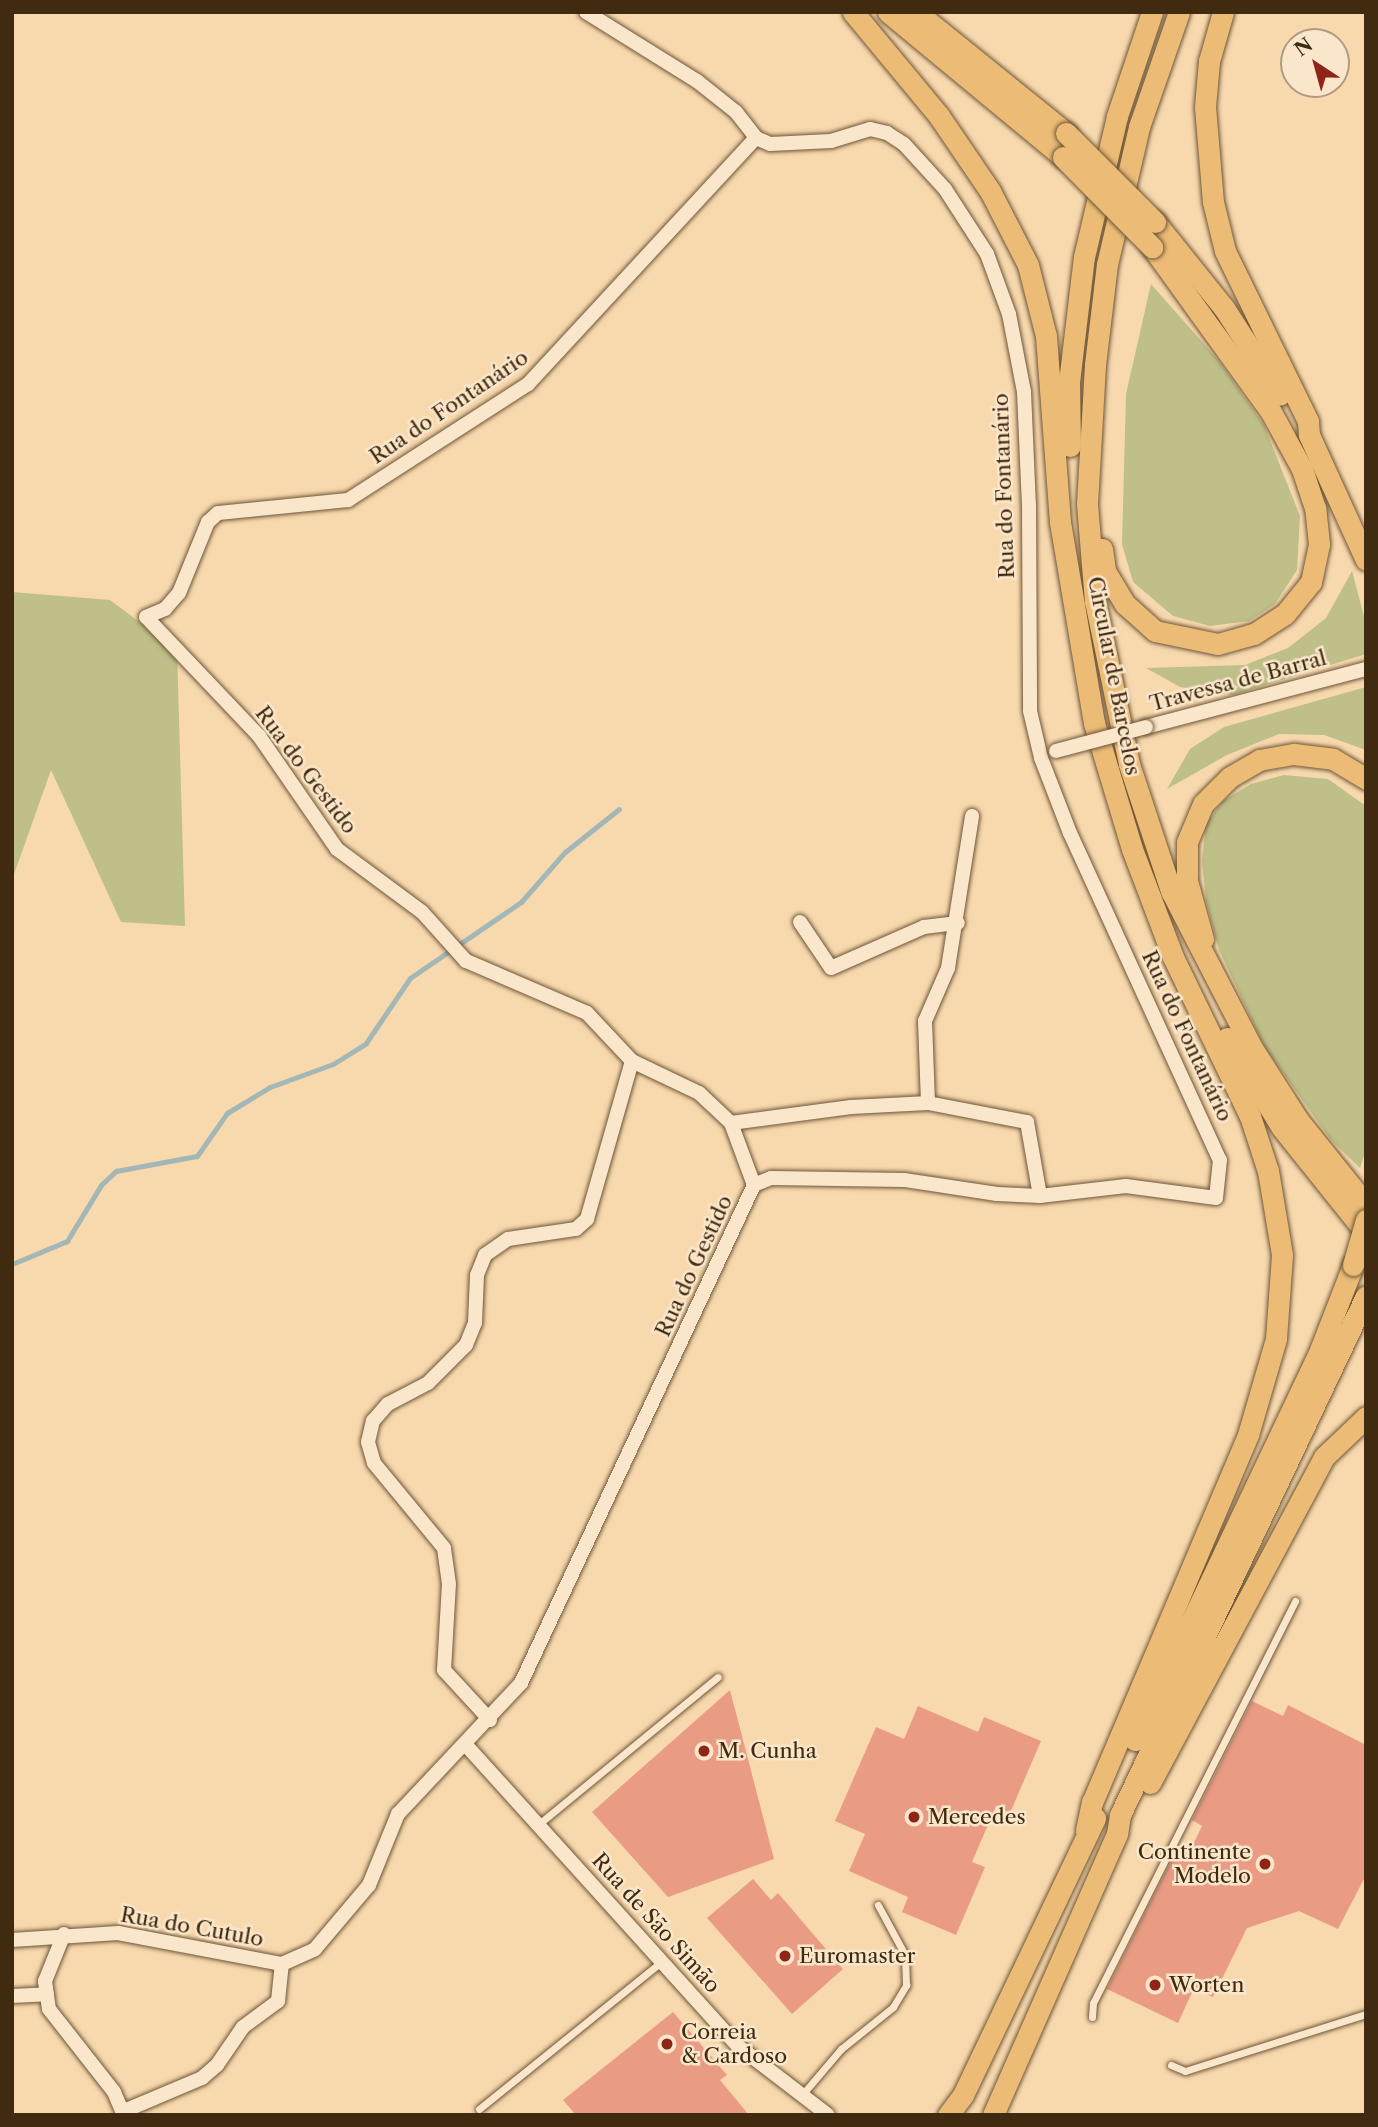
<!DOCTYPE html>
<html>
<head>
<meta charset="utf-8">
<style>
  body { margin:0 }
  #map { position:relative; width:1378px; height:2127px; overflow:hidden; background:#f8d9ae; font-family:"Libre Caslon Text",serif }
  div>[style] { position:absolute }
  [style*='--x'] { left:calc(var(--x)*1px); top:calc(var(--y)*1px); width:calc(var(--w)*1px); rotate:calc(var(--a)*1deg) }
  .green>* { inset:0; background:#bfbf89 }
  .stream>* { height:5px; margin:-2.5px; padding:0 2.5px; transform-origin:2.5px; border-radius:2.5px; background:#a2b7b6 }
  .building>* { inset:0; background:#e99b84 }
  .roads { filter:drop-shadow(0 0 2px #6e5638) drop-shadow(0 0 2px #6e5638) }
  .service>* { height:7px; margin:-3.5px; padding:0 3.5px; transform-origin:3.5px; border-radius:3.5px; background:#fae6ca }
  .minor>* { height:14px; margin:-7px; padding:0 7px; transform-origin:7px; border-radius:7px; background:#fae6ca }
  .primary>* { height:21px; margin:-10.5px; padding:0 10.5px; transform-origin:10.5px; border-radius:10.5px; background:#ecbc77 }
  .bridges { filter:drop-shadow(0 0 2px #6e5638) drop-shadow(0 0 2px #6e5638) }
  .minor-bridge>* { height:14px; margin:-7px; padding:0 7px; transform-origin:7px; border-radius:7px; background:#fae6ca }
  .primary-bridge>* { height:21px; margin:-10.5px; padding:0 10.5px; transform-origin:10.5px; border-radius:10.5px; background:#ecbc77 }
  .dots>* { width:19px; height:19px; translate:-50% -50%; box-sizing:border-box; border:4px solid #fae6ca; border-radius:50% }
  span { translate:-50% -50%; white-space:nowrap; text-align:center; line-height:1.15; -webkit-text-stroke:5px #fae6ca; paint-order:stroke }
  .street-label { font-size:21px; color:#402a10 }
  .poi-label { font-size:21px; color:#402a10 }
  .left { translate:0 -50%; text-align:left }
  .right { translate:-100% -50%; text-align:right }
  .frame { position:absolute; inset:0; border:14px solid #402a10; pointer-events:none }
  .north { position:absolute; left:1280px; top:28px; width:70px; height:70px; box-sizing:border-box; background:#fae6ca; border:2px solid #b09b80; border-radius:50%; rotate:324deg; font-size:19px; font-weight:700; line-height:28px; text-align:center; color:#402a10 }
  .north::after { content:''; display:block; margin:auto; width:24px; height:32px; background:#8f2418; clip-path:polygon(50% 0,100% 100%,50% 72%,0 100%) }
</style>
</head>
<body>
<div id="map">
  <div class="green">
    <div style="clip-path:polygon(1151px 284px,1219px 361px,1264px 425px,1300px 516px,1297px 570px,1275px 604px,1249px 621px,1210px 626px,1173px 616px,1133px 582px,1122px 544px,1126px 394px)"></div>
    <div style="clip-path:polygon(1352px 571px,1366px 624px,1366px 654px,1233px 695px,1180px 687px,1146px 668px,1245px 665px,1288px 648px,1326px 618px)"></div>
    <div style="clip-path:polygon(12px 592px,110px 600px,177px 650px,185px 926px,121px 922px,51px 770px,12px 880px)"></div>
    <div style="clip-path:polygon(1366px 687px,1366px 750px,1324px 735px,1279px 734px,1227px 755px,1167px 789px,1190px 749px,1224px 727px)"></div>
    <div style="clip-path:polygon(1284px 775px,1328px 779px,1366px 806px,1366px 1149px,1360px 1168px,1331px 1140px,1264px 1046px,1219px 950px,1206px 901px,1202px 861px,1206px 824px,1223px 801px,1251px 784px)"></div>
  </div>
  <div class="stream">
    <div style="--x:12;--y:1264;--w:60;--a:-22.7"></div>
    <div style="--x:67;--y:1241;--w:66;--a:-58.7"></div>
    <div style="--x:101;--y:1185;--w:21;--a:-43"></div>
    <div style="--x:116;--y:1171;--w:82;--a:-10.5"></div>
    <div style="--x:197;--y:1156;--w:52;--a:-55.1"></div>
    <div style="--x:227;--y:1113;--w:50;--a:-31.2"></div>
    <div style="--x:270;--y:1087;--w:67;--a:-20.1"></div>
    <div style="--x:333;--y:1064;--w:39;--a:-32"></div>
    <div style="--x:366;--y:1043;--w:78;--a:-55.9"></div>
    <div style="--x:410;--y:978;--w:135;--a:-34.4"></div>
    <div style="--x:521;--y:902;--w:67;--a:-48.7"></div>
    <div style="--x:565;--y:852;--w:69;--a:-38.5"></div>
  </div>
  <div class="building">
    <div style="clip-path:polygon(730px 1690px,774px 1859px,668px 1897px,592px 1812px)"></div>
    <div style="clip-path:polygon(1252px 1701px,1283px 1716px,1288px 1705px,1366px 1745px,1366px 1875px,1338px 1929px,1299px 1911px,1247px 1928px,1213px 1997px,1194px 1988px,1178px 2023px,1107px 1989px,1177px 1849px,1189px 1853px,1202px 1826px,1192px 1820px)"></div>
    <div style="clip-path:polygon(918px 1706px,978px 1732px,984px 1717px,1041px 1741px,1010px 1813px,996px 1806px,972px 1862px,985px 1867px,956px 1935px,902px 1912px,908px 1897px,849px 1871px,865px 1834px,835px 1821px,876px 1727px,904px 1739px)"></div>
    <div style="clip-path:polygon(753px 1879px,771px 1900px,778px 1893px,843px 1969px,792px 2014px,707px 1918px)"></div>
    <div style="clip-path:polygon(673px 2012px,727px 2075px,720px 2080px,749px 2115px,576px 2115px,563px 2100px)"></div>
  </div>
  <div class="roads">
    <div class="service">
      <div style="--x:540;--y:1823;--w:230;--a:-39.4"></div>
      <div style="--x:1092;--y:2017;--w:14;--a:-86"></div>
      <div style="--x:1093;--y:2003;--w:450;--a:-63.3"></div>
      <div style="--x:1171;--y:2065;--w:15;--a:23"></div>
      <div style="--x:1185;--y:2071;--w:190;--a:-17.5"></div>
      <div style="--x:801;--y:2096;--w:62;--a:-49.6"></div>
      <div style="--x:841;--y:2049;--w:67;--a:-38.9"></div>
      <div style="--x:893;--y:2007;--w:26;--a:-59"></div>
      <div style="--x:906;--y:1985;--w:30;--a:-92"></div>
      <div style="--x:905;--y:1955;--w:57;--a:-118.4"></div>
      <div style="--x:479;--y:2109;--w:234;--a:-38.9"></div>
    </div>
    <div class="minor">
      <div style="--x:586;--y:12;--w:131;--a:31.9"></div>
      <div style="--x:697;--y:81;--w:50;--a:38.5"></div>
      <div style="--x:736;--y:112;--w:33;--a:52"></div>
      <div style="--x:756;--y:138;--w:15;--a:23"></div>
      <div style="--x:770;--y:144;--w:61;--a:-2.8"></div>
      <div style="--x:831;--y:141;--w:41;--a:-17.1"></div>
      <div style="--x:870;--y:129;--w:17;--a:13"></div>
      <div style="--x:887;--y:133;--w:20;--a:33"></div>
      <div style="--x:904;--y:144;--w:61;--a:47.7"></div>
      <div style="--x:945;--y:189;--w:77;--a:57.1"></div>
      <div style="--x:987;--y:254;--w:64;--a:69.9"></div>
      <div style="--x:1009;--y:314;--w:79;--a:79.1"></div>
      <div style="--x:1024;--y:392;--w:113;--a:87.5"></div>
      <div style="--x:1029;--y:505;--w:206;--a:89.7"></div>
      <div style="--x:1030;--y:711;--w:48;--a:76.8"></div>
      <div style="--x:1041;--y:758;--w:80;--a:68.9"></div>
      <div style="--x:1070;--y:833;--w:360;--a:65.4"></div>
      <div style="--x:1220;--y:1160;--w:38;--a:96"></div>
      <div style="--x:1216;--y:1198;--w:91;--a:-172.4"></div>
      <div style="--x:1126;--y:1186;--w:87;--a:173.4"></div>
      <div style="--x:1040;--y:1196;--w:43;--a:-177.3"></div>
      <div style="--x:997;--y:1194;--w:94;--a:-171.4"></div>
      <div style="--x:904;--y:1180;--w:133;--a:-179.1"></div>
      <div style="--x:771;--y:1178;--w:18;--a:158"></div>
      <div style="--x:1146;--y:727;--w:228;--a:-14.8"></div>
      <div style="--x:800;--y:922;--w:55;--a:56"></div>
      <div style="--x:831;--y:968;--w:102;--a:-23.8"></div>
      <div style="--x:924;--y:927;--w:34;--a:-7"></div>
      <div style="--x:928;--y:1103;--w:82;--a:-92.1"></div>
      <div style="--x:925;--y:1021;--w:58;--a:-66.5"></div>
      <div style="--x:948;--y:968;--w:154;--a:-81"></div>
      <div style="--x:731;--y:1123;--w:121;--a:-7.6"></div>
      <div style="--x:851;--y:1107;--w:77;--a:-3"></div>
      <div style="--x:928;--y:1103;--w:101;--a:10.9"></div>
      <div style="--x:1027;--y:1122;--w:75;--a:80"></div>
      <div style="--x:490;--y:1720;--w:68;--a:-132.6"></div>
      <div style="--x:444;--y:1670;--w:86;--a:-86.7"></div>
      <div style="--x:449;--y:1584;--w:36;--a:-98"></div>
      <div style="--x:444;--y:1548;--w:110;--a:-129.5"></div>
      <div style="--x:374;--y:1463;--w:22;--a:-106"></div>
      <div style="--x:368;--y:1442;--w:22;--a:-77"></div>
      <div style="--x:373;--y:1421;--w:23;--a:-49"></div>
      <div style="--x:388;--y:1404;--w:45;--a:-27.7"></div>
      <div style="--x:428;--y:1383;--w:54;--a:-45"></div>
      <div style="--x:466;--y:1345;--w:24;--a:-68"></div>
      <div style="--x:475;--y:1323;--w:48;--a:-87.6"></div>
      <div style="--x:477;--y:1275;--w:22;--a:-68"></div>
      <div style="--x:485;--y:1255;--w:28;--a:-35"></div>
      <div style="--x:508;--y:1239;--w:69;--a:-8.4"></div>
      <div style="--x:576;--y:1229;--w:15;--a:-42"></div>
      <div style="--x:587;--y:1219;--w:164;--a:-74.1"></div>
      <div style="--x:465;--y:1744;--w:407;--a:47.9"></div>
      <div style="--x:738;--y:2046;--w:113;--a:37.5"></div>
      <div style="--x:64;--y:1934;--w:51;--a:112"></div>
      <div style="--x:45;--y:1981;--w:28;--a:82"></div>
      <div style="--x:49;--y:2009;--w:105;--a:51.9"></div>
      <div style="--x:114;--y:2092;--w:25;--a:67"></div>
      <div style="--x:12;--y:1940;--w:106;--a:-3.8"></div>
      <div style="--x:118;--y:1933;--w:167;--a:10.7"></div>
      <div style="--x:282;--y:1964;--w:36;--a:-24"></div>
      <div style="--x:315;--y:1949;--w:84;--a:-49.8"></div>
      <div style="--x:369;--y:1885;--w:77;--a:-67.8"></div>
      <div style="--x:398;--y:1814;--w:180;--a:-46.8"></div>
      <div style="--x:521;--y:1683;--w:550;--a:-64.93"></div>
      <div style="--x:754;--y:1185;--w:66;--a:-110.4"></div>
      <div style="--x:731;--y:1123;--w:44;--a:-136.8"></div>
      <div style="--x:699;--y:1093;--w:74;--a:-154.5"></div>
      <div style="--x:632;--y:1061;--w:66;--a:-133.2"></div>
      <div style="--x:587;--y:1013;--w:132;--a:-156.7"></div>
      <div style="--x:466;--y:961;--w:66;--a:-131.9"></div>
      <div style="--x:422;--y:912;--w:106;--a:-143.5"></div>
      <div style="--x:337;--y:849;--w:137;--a:-124.6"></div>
      <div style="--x:259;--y:736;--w:164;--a:-133.5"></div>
      <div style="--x:146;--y:617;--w:21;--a:-23"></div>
      <div style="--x:165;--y:609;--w:21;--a:-49"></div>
      <div style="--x:179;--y:593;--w:77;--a:-67.8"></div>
      <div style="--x:208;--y:522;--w:13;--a:-42"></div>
      <div style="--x:218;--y:513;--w:131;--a:-5.7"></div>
      <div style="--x:348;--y:500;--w:214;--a:-32.8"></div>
      <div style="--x:528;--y:384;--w:335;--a:-47.2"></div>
      <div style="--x:12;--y:1996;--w:35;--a:-3"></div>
      <div style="--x:124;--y:2111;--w:85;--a:-22.9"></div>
      <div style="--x:202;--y:2078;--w:20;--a:-41"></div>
      <div style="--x:217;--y:2065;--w:46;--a:-55.6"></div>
      <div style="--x:243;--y:2027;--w:44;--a:-36.6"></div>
      <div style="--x:278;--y:2001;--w:37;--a:-84"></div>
    </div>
    <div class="primary">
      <div style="--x:853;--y:12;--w:135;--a:50.4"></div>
      <div style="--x:939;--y:116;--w:91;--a:55.8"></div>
      <div style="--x:990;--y:191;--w:83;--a:62.8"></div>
      <div style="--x:1028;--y:265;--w:73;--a:75.8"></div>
      <div style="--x:1046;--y:336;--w:187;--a:85.7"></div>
      <div style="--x:1060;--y:522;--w:204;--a:80.4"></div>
      <div style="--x:1094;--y:723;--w:132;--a:73.2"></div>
      <div style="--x:1132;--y:849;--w:116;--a:69.2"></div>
      <div style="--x:1173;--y:957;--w:177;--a:64.2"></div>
      <div style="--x:1250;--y:1116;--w:58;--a:71.9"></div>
      <div style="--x:1268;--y:1171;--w:85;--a:80.5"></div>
      <div style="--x:1282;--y:1255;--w:84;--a:94.1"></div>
      <div style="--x:1276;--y:1339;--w:100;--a:106.3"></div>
      <div style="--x:1248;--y:1435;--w:399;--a:113"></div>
      <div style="--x:1092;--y:1802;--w:29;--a:102"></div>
      <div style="--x:888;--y:12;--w:227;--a:39.6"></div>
      <div style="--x:916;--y:12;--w:193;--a:38.9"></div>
      <div style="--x:1179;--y:12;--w:122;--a:109.2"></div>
      <div style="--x:1139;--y:127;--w:141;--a:103.1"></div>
      <div style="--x:1107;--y:264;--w:102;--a:96.8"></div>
      <div style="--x:1095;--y:365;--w:139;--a:93.3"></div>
      <div style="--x:1087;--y:504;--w:97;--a:85.3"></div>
      <div style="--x:1095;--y:601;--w:167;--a:78.2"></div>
      <div style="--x:1129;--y:764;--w:134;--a:71.7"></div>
      <div style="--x:1171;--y:891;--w:177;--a:62.7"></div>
      <div style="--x:1252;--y:1048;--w:85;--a:57.4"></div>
      <div style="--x:1298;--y:1120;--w:109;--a:51.3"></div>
      <div style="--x:1223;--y:12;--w:51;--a:105.9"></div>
      <div style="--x:1209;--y:61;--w:46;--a:95"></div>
      <div style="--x:1205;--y:107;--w:95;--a:85.2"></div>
      <div style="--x:1213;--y:202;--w:50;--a:76.2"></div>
      <div style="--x:1225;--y:251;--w:189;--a:64"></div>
      <div style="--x:1308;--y:421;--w:14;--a:86"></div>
      <div style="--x:1309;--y:435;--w:137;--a:65.5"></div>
      <div style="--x:1155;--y:222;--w:110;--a:51.3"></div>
      <div style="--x:1224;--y:308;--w:103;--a:57.2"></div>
      <div style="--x:1070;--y:446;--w:64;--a:-90.9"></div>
      <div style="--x:1069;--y:382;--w:126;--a:-83.2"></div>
      <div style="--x:1084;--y:257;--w:145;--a:-76.8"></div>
      <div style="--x:1117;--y:116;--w:110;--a:-71.4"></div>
      <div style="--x:1102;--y:549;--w:22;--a:82"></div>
      <div style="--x:1105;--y:571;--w:39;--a:59"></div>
      <div style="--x:1125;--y:604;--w:40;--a:42"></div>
      <div style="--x:1155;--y:631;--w:64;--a:11.7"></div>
      <div style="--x:1218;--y:644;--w:37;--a:-16"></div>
      <div style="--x:1254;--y:634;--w:37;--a:-33"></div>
      <div style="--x:1285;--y:614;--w:41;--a:-50.9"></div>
      <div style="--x:1311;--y:582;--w:39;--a:-78"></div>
      <div style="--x:1319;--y:544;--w:36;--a:-96"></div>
      <div style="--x:1315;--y:508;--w:41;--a:-108.4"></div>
      <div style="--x:1302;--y:469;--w:65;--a:-118.5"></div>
      <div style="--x:1271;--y:412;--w:203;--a:-125.8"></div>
      <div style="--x:1203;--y:939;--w:60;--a:-105.4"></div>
      <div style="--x:1187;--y:881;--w:39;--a:-90"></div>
      <div style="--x:1187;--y:842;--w:41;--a:-67.2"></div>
      <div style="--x:1203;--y:804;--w:38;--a:-45"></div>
      <div style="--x:1230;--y:777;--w:34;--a:-30"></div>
      <div style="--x:1259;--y:760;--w:36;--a:-10"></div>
      <div style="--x:1294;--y:754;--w:39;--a:7"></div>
      <div style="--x:1333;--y:759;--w:39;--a:31"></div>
      <div style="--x:1227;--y:1038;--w:105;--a:58.6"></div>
      <div style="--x:1282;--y:1128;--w:134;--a:51.3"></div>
      <div style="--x:1135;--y:1740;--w:426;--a:-64.6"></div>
      <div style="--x:1318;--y:1355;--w:97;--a:-68.7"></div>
      <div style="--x:1150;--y:1783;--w:370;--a:-61.9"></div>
      <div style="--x:1324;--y:1457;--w:58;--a:-43.6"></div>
      <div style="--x:948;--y:2115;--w:25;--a:-53"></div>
      <div style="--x:963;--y:2095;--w:307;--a:-64.5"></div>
      <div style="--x:993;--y:2115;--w:307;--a:-66.2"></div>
      <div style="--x:1117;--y:1834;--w:19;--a:-81"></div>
      <div style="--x:1120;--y:1815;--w:574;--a:-64.64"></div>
    </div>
  </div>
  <div class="bridges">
    <div class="minor-bridge">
      <div style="--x:1056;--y:751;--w:93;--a:-14.9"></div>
    </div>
    <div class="primary-bridge">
      <div style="--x:1066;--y:133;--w:126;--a:45"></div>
      <div style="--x:1063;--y:157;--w:127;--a:45.3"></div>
      <div style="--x:1353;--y:1265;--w:47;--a:-73.9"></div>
    </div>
  </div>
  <div class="dots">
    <div style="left:704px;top:1751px;background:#8f2418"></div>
    <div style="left:914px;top:1817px;background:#8f2418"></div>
    <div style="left:1265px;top:1864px;background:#8f2418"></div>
    <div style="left:785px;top:1956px;background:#8f2418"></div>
    <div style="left:1155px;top:1985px;background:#8f2418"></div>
    <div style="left:667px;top:2044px;background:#8f2418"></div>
  </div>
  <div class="street-label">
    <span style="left:449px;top:407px;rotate:-34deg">Rua do Fontanário</span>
    <span style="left:1004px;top:486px;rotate:-92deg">Rua do Fontanário</span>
    <span style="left:1114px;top:676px;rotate:79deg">Circular de Barcelos</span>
    <span style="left:1238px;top:681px;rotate:-15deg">Travessa de Barral</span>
    <span style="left:306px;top:770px;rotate:53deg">Rua do Gestido</span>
    <span style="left:1187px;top:1036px;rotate:65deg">Rua do Fontanário</span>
    <span style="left:694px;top:1266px;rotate:-65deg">Rua do Gestido</span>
    <span style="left:656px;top:1923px;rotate:48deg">Rua de São Simão</span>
    <span style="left:192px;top:1927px;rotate:10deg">Rua do Cutulo</span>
  </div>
  <div class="poi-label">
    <span class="left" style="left:718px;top:1751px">M. Cunha</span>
    <span class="left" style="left:928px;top:1817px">Mercedes</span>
    <span class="right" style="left:1251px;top:1864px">Continente<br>Modelo</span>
    <span class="left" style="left:799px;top:1956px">Euromaster</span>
    <span class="left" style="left:1169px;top:1985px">Worten</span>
    <span class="left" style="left:681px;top:2044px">Correia<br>&amp; Cardoso</span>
  </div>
  <div class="frame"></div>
  <div class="north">N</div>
</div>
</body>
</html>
